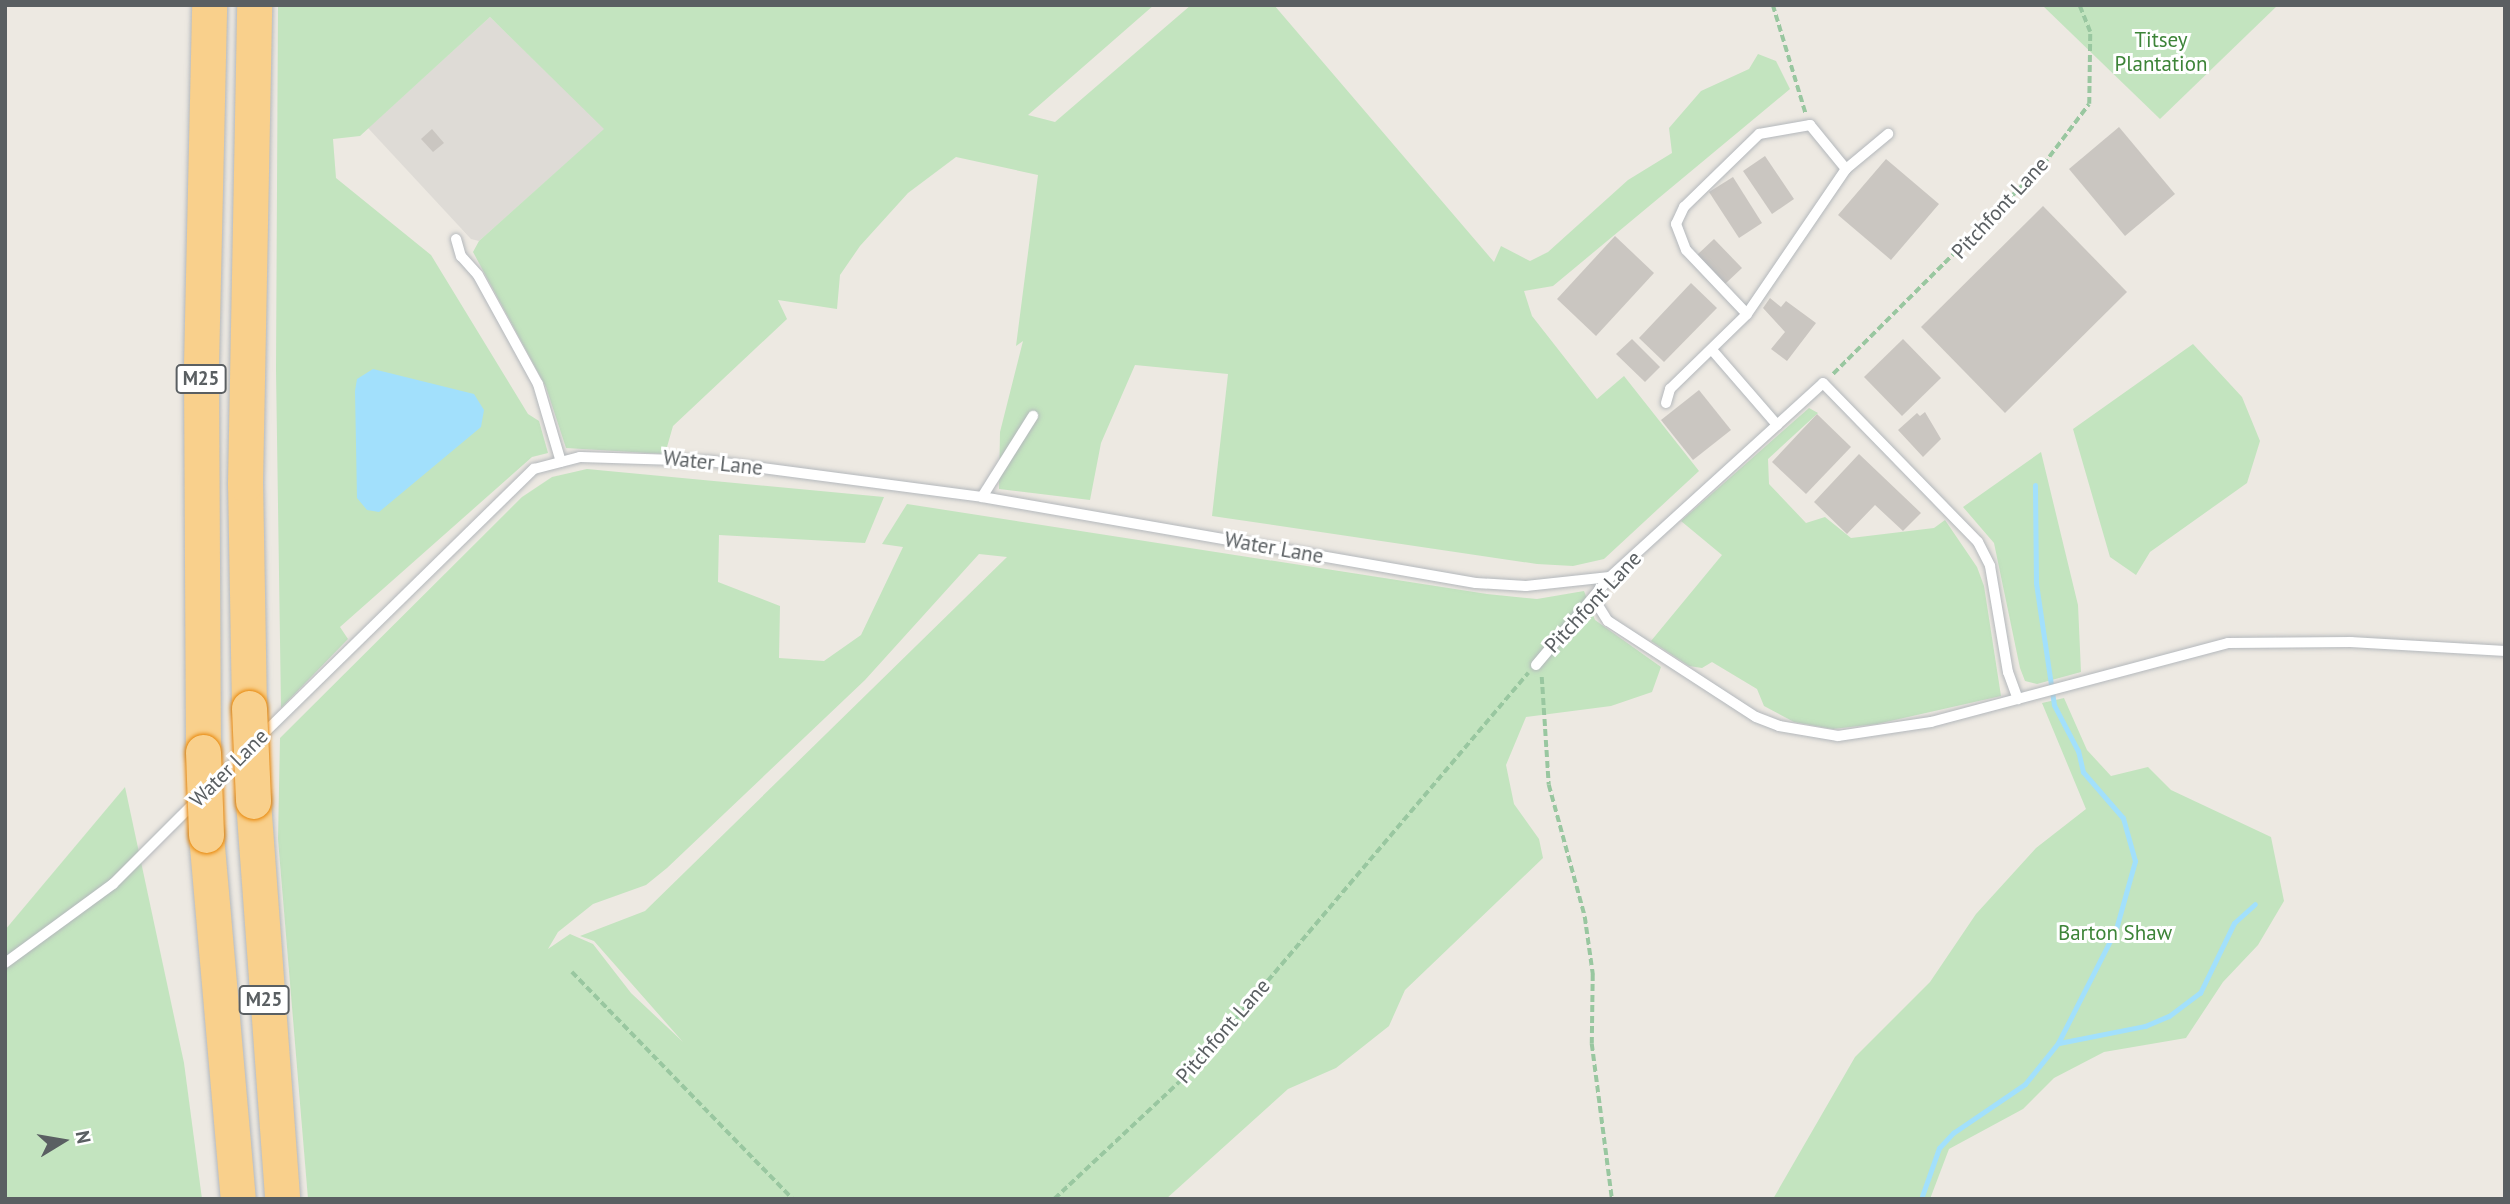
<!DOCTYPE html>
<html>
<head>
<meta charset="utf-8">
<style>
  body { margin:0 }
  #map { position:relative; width:2510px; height:1204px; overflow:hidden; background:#ede9e2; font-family:"PT Sans",sans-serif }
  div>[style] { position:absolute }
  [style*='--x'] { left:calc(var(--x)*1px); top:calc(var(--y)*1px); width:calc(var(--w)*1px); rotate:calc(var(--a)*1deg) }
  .industrial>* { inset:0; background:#dedbd6 }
  .green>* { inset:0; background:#c3e4bf }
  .water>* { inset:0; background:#a2e0fc }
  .stream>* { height:5px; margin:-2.5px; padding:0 2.5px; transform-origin:2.5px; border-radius:2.5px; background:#a2e0fc }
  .building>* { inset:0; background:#cac6c1 }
  .path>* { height:3.5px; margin-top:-1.75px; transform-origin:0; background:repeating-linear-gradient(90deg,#99c7a0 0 7px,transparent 0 10.5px) }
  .roads { filter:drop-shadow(0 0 2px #b4b8bc) drop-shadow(0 0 2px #b4b8bc) }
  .service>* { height:10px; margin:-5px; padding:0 5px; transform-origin:5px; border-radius:5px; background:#fff }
  .motorway>* { height:35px; margin:-17.5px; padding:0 17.5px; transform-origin:17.5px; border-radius:17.5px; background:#f9d08c }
  .bridges { filter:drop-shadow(0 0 2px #e78608) drop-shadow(0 0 2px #e78608) }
  .motorway-bridge>* { height:35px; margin:-17.5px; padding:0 17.5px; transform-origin:17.5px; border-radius:17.5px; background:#f9d08c }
  span { translate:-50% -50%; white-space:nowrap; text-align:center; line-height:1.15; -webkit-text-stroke:6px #fff; paint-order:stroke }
  .shield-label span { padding:2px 5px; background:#fff; border:2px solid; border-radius:5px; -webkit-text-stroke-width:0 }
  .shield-label { font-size:19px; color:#5a5f62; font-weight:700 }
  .park-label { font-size:21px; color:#3d8438 }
  .street-label { font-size:21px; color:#5a5f62 }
  .frame { position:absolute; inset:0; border:7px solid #5a5f62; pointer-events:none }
  .north { position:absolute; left:28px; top:1106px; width:70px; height:70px; -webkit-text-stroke:5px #fff; paint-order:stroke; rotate:79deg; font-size:19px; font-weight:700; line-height:28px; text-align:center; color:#5a5f62 }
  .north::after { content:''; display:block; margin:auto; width:24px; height:32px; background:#5a5f62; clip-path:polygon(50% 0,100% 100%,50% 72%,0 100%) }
</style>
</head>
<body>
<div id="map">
  <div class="industrial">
    <div style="clip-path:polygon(490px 17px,605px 129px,479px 241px,471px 239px,368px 128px)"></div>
  </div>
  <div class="green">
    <div style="clip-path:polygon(278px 5px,1154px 5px,1028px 115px,1055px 122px,1191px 5px,1274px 5px,1494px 262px,1501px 246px,1530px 261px,1548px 252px,1628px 180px,1672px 153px,1669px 128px,1701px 91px,1749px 69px,1758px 54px,1776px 61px,1790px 89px,1553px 286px,1524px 291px,1532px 316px,1597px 399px,1624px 376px,1699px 471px,1604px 559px,1573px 566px,1537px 564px,1212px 516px,1228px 374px,1135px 365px,1101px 443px,1090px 500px,999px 489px,1000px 432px,1023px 341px,1016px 346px,1038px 175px,956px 157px,908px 193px,860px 246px,840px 275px,837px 309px,778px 300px,787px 319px,673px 426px,665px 454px,566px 448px,546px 387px,473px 252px,479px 241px,604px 129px,490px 17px,360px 136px,333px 139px,336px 178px,431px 255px,528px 414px,539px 421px,548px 453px,532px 457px,340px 627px,348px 639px,281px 708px,276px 370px)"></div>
    <div style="clip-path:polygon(2042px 5px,2278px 5px,2160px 119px)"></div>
    <div style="clip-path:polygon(2193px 344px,2242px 397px,2260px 441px,2247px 483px,2150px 552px,2136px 575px,2110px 557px,2073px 429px)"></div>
    <div style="clip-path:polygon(1809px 408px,1818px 413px,1768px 459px,1769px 484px,1806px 523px,1825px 517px,1851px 538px,1934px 528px,1945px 520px,1977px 567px,1984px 586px,2001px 696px,1877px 724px,1833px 729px,1794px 722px,1764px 706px,1757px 689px,1712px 662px,1702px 668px,1689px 666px,1651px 641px,1722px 555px,1681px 521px)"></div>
    <div style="clip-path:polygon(2041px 452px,2078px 605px,2081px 672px,2037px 684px,2025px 681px,2020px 668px,1994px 543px,1963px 507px)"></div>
    <div style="clip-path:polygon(evenodd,587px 469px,884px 497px,865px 543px,719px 535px,718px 582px,780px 606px,779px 658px,824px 661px,861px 635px,903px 547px,882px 544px,907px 504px,1487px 594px,1537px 599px,1584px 591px,1595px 620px,1661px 667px,1652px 692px,1611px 706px,1526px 717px,1506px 765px,1514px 804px,1539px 839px,1543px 858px,1405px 990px,1389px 1026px,1336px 1068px,1288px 1089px,1166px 1199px,308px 1199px,278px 839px,280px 738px,522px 497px,552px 477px,587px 469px,979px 554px,1007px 557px,645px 911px,580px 936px,594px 941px,683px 1042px,631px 993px,593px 944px,570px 934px,548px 949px,558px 932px,593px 904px,646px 885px,667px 868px,865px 680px,979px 554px)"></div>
    <div style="clip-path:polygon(2064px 698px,2087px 750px,2111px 776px,2148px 767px,2171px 790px,2271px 837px,2284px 901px,2258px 945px,2223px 982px,2186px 1038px,2104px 1052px,2054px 1078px,2023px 1109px,1949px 1149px,1930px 1199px,1773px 1199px,1855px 1057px,1930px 982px,1976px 914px,2036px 848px,2086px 809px,2042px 703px)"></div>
    <div style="clip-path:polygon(125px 787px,184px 1063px,202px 1199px,5px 1199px,5px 930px)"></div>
  </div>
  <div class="water">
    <div style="clip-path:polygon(373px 369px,474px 394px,484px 410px,481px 427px,379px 512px,367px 510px,357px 498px,355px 391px,357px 379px)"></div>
  </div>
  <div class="stream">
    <div style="--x:2059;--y:1043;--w:88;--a:-11.2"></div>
    <div style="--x:2145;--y:1026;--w:26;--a:-23"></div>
    <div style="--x:2169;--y:1016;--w:39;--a:-37"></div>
    <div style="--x:2200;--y:993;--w:78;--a:-64.1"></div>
    <div style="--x:2234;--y:923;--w:28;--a:-42"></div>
    <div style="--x:1921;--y:1199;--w:54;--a:-70.6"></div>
    <div style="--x:1939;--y:1148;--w:21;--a:-47"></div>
    <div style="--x:1953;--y:1133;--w:87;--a:-34.2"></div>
    <div style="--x:2025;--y:1084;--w:53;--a:-51.2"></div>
    <div style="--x:2058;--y:1043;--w:128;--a:-63"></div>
    <div style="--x:2116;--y:929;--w:71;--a:-74.4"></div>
    <div style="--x:2135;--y:861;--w:45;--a:-105.6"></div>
    <div style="--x:2123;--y:818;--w:61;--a:-131"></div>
    <div style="--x:2083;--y:772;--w:22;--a:-103"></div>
    <div style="--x:2078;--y:751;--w:52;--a:-117.6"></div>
    <div style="--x:2054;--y:705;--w:123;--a:-98.4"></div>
    <div style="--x:2036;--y:583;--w:98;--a:-90.6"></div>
  </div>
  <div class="building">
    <div style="clip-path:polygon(2119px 127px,2175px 194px,2125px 236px,2069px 169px)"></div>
    <div style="clip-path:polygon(432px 129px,444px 143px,433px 152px,421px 139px)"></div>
    <div style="clip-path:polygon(1765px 156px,1794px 199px,1772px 214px,1743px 171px)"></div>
    <div style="clip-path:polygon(1886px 159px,1939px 204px,1891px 260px,1838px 215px)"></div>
    <div style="clip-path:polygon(1733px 177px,1762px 223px,1739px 238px,1709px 192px)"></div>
    <div style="clip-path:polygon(2043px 206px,2127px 292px,2005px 413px,1921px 327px)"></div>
    <div style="clip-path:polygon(1615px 236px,1654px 273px,1596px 336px,1557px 299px)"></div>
    <div style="clip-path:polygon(1714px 239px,1742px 268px,1725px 284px,1697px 255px)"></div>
    <div style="clip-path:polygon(1691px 283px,1717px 308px,1664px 362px,1639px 338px)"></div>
    <div style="clip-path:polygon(1770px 298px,1781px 307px,1786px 301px,1816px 323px,1787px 361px,1771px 349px,1785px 332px,1763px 308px)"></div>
    <div style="clip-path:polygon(1632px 339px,1660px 367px,1645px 382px,1616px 354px)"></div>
    <div style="clip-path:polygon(1903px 339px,1941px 378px,1902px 416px,1864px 377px)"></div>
    <div style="clip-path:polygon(1699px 390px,1731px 430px,1693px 460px,1661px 420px)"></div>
    <div style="clip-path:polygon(1925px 412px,1941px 439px,1923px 457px,1898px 430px,1917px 413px,1920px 416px)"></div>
    <div style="clip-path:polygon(1817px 414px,1851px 447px,1806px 494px,1772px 462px)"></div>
    <div style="clip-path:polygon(1859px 454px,1921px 513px,1903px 531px,1875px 505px,1847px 534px,1814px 502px)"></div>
  </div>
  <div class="path">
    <div style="--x:1773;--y:5;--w:114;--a:73.2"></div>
    <div style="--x:1833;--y:374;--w:296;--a:-44.9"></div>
    <div style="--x:2043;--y:165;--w:76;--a:-53"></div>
    <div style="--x:2089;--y:104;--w:72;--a:-89.2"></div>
    <div style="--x:2090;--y:32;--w:29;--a:-112"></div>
    <div style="--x:1542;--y:677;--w:108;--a:86.3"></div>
    <div style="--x:1549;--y:785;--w:137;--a:74.7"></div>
    <div style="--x:1585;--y:917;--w:58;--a:82"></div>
    <div style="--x:1593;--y:974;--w:70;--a:90.8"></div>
    <div style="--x:1592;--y:1044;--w:156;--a:82.6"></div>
    <div style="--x:572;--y:972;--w:317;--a:45.8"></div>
    <div style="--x:1054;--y:1199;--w:190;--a:-43.1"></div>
    <div style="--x:1193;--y:1069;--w:519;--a:-49.77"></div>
  </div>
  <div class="roads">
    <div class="service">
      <div style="--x:456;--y:239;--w:18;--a:74"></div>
      <div style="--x:461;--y:256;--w:25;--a:48"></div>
      <div style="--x:478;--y:275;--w:124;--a:61.2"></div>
      <div style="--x:538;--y:384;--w:81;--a:73.6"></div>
      <div style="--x:1747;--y:314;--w:88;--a:-133.6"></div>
      <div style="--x:1686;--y:250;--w:28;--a:-111"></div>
      <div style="--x:1676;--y:224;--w:19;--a:-65"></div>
      <div style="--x:1684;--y:207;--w:105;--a:-44.2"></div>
      <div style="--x:1759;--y:134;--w:52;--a:-10"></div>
      <div style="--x:1810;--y:125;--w:57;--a:50.7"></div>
      <div style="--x:1713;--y:351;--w:98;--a:49.1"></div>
      <div style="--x:1666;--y:403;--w:15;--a:-74"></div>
      <div style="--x:1670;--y:389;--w:107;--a:-44.2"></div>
      <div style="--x:1747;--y:314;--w:176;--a:-55.7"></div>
      <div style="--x:1846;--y:169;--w:55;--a:-39.8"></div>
      <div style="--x:982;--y:497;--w:96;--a:-57.8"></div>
      <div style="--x:1594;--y:599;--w:26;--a:58"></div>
      <div style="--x:1608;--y:621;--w:176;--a:33"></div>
      <div style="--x:1756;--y:717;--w:25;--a:21"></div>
      <div style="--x:1779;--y:726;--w:60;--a:9.6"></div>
      <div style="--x:1838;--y:736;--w:94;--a:-8.6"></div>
      <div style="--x:1931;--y:722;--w:307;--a:-14.9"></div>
      <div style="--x:2228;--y:643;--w:123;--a:-0.5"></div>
      <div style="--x:2351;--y:642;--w:154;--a:3.3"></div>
      <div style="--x:1536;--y:665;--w:115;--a:-49.9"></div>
      <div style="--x:1610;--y:577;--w:288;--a:-42.3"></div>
      <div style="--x:1823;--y:383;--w:222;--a:45.7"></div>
      <div style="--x:1978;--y:542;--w:27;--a:63"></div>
      <div style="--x:1990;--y:566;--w:108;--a:80.4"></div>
      <div style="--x:2008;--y:672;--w:29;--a:70"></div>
      <div style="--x:259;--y:738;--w:385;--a:-44.4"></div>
      <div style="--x:534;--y:469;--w:48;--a:-14.6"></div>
      <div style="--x:580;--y:457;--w:129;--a:1.8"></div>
      <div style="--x:709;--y:461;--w:275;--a:7.5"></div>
      <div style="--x:982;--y:497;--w:501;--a:9.88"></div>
      <div style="--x:1476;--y:583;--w:50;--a:3.4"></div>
      <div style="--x:1526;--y:586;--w:84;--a:-6.1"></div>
      <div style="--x:214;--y:783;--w:41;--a:-45"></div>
      <div style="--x:5;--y:963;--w:134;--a:-36.2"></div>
      <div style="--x:113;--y:884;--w:117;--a:-45"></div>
    </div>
    <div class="motorway">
      <div style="--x:249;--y:708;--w:224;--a:-91"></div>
      <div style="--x:245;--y:484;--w:479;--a:-88.9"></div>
      <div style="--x:203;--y:752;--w:387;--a:-90.3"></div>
      <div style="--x:201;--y:365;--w:360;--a:-88.7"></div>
      <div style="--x:253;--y:801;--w:399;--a:85.8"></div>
      <div style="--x:206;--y:835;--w:365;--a:85"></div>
    </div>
  </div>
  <div class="bridges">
    <div class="motorway-bridge">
      <div style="--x:249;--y:708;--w:93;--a:87.5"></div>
      <div style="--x:203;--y:752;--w:83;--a:87.9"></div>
    </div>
  </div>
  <div class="shield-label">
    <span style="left:201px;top:379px">M25</span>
    <span style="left:264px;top:1000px">M25</span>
  </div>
  <div class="park-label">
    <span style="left:2161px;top:52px">Titsey<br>Plantation</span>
    <span style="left:2115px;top:933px">Barton Shaw</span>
  </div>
  <div class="street-label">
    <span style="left:2000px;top:208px;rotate:-47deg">Pitchfont Lane</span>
    <span style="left:713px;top:463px;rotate:6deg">Water Lane</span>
    <span style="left:1274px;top:548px;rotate:10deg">Water Lane</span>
    <span style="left:1593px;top:602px;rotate:-47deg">Pitchfont Lane</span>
    <span style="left:229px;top:768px;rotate:-45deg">Water Lane</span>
    <span style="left:1223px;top:1031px;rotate:-49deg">Pitchfont Lane</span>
  </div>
  <div class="frame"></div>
  <div class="north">N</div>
</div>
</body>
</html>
